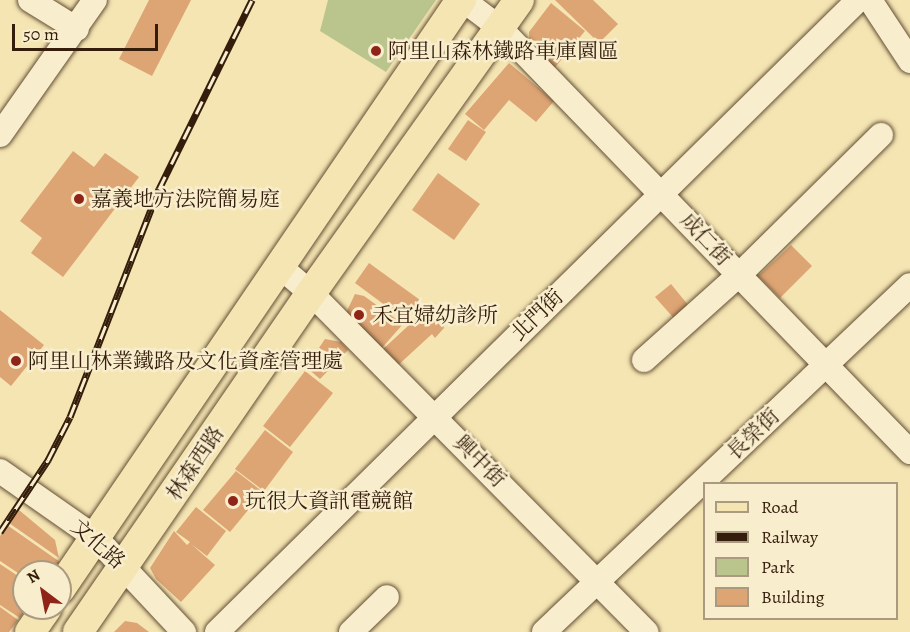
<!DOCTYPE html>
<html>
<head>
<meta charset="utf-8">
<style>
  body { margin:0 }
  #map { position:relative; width:910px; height:632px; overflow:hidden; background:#f5e5b3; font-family:Alegreya,"Noto Serif TC",serif }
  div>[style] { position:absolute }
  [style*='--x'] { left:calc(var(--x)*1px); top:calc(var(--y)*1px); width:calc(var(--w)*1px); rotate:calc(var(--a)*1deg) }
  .green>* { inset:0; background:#bac58e }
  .building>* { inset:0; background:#dda474 }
  .roads { filter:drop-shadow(0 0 2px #644f35) drop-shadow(0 0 2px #644f35) }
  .minor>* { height:24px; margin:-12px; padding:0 12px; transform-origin:12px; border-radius:12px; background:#f8eece }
  .major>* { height:30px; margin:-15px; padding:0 15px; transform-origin:15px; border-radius:15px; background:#f5e5b3 }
  .rail>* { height:7px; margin-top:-3.5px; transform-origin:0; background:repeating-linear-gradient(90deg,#f8eece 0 14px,#341d0b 0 28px); box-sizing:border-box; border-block:2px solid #341d0b }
  .dots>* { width:16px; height:16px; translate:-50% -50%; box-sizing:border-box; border:3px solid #f8eece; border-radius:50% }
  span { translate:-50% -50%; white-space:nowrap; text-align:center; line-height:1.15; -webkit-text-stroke:5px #f8eece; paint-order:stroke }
  .poi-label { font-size:21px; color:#341d0b }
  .left { translate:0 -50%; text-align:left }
  .street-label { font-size:21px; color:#341d0b }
  .legend { position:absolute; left:703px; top:482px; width:195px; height:138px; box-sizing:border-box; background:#f8eece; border:2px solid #aa9a80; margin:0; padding:8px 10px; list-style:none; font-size:18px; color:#341d0b }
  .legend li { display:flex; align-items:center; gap:12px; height:30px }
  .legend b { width:30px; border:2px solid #aa9a80 }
  .north { position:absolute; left:12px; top:560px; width:60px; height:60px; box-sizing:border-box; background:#f8eece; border:2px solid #aa9a80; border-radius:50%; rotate:328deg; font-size:16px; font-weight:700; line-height:24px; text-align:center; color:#341d0b }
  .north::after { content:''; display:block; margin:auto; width:21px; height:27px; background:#8f2418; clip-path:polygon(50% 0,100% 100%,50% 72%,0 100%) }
  .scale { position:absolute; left:12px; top:24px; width:146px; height:27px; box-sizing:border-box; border:3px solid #341d0b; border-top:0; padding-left:8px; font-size:18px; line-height:21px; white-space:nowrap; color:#341d0b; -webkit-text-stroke:4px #f8eece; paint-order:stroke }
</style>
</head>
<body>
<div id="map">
  <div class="green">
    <div style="clip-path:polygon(328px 0,436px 0,386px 72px,320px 31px)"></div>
  </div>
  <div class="building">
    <div style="clip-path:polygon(149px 0,191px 0,152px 76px,119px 59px)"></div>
    <div style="clip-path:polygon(555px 0,593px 0,618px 24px,599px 43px)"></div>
    <div style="clip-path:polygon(551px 3px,585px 31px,552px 71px,530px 50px,529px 32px)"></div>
    <div style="clip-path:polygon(509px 63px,554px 101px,536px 122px,509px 100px,484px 130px,465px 114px)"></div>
    <div style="clip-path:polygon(468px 120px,486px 132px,466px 161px,448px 149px)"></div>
    <div style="clip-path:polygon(73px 151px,94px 167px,105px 153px,139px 177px,63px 277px,31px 253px,42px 238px,20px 221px)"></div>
    <div style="clip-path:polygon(438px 173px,480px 204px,454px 240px,412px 210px)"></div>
    <div style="clip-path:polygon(791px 245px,812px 266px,780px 298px,758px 276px)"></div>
    <div style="clip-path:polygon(369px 263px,420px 300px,405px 320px,355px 283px)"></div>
    <div style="clip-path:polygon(671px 284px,693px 311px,679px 324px,655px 297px)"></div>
    <div style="clip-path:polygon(355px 294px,364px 296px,403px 324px,381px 349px,346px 313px)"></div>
    <div style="clip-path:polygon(0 310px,44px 345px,11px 386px,0 377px)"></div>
    <div style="clip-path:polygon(422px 313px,431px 313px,443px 322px,444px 328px,435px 338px,432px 334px,396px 367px,381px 351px)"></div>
    <div style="clip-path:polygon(325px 339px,341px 342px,348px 350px,320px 379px,306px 367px)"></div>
    <div style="clip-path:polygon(305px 371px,333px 393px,290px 447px,263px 426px)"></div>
    <div style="clip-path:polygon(265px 430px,293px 452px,264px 491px,235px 469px)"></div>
    <div style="clip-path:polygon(236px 471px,263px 492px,230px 532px,203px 510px)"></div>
    <div style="clip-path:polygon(196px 507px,226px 531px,207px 556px,191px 544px,215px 565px,181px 602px,156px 579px,150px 568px,174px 531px,187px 545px,190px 542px,176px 532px)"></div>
    <div style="clip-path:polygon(19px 510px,55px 540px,59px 558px,9px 523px)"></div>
    <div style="clip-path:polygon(7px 525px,60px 562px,53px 572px,24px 572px,24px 577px,0 561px,0 536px)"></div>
    <div style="clip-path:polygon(0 564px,24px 580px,27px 608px,20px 618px,0 605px)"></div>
    <div style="clip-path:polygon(0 607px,18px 620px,9px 632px,0 632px)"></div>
    <div style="clip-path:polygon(125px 621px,137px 623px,149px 632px,114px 632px)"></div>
  </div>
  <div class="roads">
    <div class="minor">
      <div style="--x:30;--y:0;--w:55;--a:31.7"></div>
      <div style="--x:463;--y:0;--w:46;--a:37.1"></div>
      <div style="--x:500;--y:28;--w:590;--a:45.96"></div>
      <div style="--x:870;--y:0;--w:73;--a:56.7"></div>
      <div style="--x:0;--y:135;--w:165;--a:-54.9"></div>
      <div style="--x:279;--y:266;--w:42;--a:40.2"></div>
      <div style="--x:311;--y:293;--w:477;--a:45.3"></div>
      <div style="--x:644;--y:360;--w:129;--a:-41.9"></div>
      <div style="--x:740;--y:274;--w:198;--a:-44.6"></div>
      <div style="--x:0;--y:471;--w:117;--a:34.9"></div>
      <div style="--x:96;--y:538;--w:129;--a:46.9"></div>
      <div style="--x:217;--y:632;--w:900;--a:-44.59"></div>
      <div style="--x:351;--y:632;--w:50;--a:-44.2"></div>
      <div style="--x:544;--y:632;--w:504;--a:-43.47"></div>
    </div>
    <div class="major">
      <div style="--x:60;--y:589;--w:713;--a:-55.75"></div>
      <div style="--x:30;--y:632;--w:29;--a:-55"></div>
      <div style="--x:78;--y:632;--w:411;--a:-55.5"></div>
      <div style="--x:311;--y:293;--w:359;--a:-54.6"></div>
    </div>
  </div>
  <div class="rail">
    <div style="--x:0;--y:532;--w:87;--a:-56.3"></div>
    <div style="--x:48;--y:460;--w:48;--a:-62.9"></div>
    <div style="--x:70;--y:417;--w:245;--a:-68.7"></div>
    <div style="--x:159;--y:189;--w:211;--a:-63.8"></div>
  </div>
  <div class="dots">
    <div style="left:376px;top:51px;background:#8f2418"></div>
    <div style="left:79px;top:199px;background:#8f2418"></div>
    <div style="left:359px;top:315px;background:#8f2418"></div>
    <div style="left:16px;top:361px;background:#8f2418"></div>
    <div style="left:233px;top:501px;background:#8f2418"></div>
  </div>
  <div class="poi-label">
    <span class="left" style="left:388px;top:51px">阿里山森林鐵路車庫園區</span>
    <span class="left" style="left:91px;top:199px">嘉義地方法院簡易庭</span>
    <span class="left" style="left:372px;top:315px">禾宜婦幼診所</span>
    <span class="left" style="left:28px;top:361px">阿里山林業鐵路及文化資產管理處</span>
    <span class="left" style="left:245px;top:501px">玩很大資訊電競館</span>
  </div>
  <div class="street-label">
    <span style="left:706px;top:239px;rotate:47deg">成仁街</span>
    <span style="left:537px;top:315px;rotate:-44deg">北門街</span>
    <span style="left:753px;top:434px;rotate:-44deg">長榮街</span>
    <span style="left:480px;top:461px;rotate:45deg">興中街</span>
    <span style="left:195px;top:463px;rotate:-56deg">林森西路</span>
    <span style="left:98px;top:544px;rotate:41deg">文化路</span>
  </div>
  <ul class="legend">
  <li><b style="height:8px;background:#f5e5b3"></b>Road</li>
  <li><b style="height:8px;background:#341d0b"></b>Railway</li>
  <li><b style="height:16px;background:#bac58e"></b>Park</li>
  <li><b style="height:16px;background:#dda474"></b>Building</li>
  </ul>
  <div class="north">N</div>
  <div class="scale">50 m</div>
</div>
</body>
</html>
